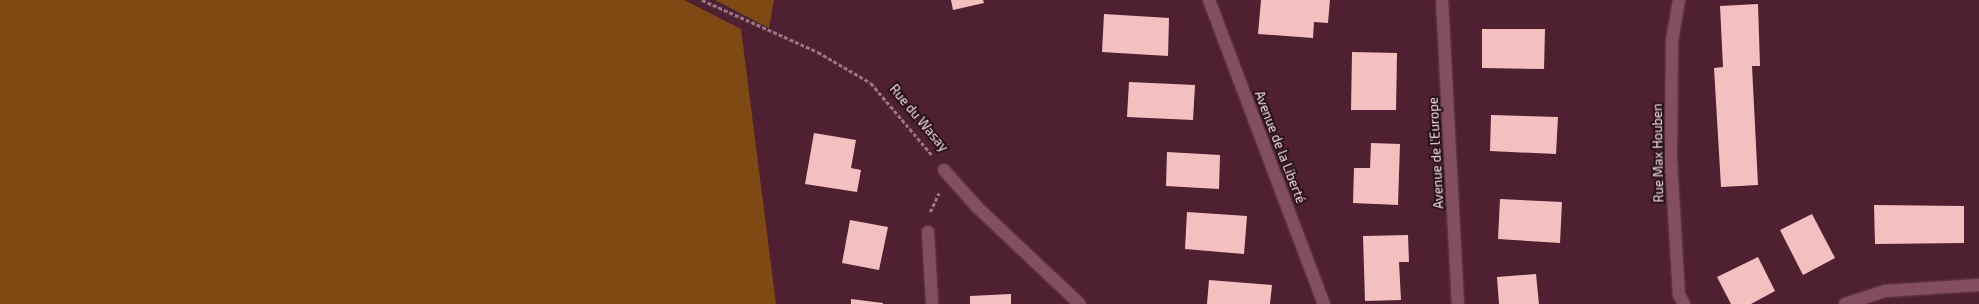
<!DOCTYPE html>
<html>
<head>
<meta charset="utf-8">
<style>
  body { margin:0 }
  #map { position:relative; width:1979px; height:304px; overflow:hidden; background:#4f2031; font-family:"Exo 2",sans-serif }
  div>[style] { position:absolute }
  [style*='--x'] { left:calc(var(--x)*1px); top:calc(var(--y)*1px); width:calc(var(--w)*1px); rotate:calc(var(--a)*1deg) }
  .green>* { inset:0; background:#7f4914 }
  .building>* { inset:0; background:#f4c0bf }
  .path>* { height:2.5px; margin-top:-1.25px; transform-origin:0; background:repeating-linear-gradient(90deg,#9b7682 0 4px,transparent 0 6px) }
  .roads { filter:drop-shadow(0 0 1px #663f4f) drop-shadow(0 0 1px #663f4f) }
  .minor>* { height:12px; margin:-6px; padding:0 6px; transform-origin:6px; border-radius:6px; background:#834f5f }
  span { translate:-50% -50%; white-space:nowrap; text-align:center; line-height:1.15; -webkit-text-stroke:4px #271219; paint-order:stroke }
  .street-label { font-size:13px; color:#fbe2e9 }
</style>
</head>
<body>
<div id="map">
  <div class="green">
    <div style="clip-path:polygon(0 0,684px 0,741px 29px,776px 304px,0 304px)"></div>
    <div style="clip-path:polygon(715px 0,774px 0,769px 28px)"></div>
  </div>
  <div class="building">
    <div style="clip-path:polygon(951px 0,983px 0,984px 3px,953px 10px)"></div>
    <div style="clip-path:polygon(1261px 0,1330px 0,1328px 23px,1314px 22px,1313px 38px,1258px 34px)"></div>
    <div style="clip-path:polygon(1758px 4px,1760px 66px,1752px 66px,1758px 185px,1721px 187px,1714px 68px,1723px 67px,1720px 6px)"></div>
    <div style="clip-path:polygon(1104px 14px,1169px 18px,1168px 56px,1102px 52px)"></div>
    <div style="clip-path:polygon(1482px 29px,1545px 29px,1544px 69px,1482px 68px)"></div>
    <div style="clip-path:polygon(1352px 52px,1397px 53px,1396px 110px,1351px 110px)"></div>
    <div style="clip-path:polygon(1129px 82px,1195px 85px,1193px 120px,1127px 117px)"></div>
    <div style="clip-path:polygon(1491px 115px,1558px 117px,1556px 154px,1490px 151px)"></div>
    <div style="clip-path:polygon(814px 133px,856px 140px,851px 168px,861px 170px,857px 192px,805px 184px)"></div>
    <div style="clip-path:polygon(1371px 143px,1400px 144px,1398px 205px,1353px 203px,1354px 168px,1370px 168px)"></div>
    <div style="clip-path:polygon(1167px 152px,1220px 155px,1219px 189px,1166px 186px)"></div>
    <div style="clip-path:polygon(1500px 199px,1562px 202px,1560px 243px,1498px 239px)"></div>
    <div style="clip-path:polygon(1874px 205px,1964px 206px,1964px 243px,1875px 244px)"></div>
    <div style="clip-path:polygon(1187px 212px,1247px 216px,1244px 254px,1185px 249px)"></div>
    <div style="clip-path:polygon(1812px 214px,1835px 258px,1803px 275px,1780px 230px)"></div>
    <div style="clip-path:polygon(850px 220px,888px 227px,879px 270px,842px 263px)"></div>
    <div style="clip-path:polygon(1408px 235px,1409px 262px,1399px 262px,1401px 300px,1365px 301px,1363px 236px)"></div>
    <div style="clip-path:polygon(1758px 257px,1775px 291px,1751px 304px,1731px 304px,1717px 277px)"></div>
    <div style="clip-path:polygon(1536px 274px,1539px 304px,1499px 304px,1497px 277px)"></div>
    <div style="clip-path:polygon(1209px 280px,1272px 285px,1270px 304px,1207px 304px)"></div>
    <div style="clip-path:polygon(1011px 294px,1011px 304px,970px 304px,970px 296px)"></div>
    <div style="clip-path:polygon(851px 299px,883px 303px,883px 304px,851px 304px)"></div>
  </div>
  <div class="path">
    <div style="--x:702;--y:0;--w:127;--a:24.1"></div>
    <div style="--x:818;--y:52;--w:61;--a:30.3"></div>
    <div style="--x:871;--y:83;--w:94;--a:49.7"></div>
    <div style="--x:930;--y:212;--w:21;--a:-65"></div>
  </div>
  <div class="roads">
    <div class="minor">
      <div style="--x:1209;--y:0;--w:325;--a:69.3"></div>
      <div style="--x:1442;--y:0;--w:304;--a:87"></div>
      <div style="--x:1679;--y:0;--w:42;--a:99.7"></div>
      <div style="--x:1672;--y:41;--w:120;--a:90.5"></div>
      <div style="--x:1671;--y:161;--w:134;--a:86.6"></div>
      <div style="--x:1679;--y:295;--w:10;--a:61"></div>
      <div style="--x:944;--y:170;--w:51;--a:48.2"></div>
      <div style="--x:978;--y:208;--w:140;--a:43.3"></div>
      <div style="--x:928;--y:232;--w:72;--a:86.8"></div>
      <div style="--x:1845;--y:304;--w:42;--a:-18"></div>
      <div style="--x:1885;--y:291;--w:94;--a:-3.7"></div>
    </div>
  </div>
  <div class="street-label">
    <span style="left:919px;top:118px;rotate:50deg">Rue du Wasay</span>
    <span style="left:1280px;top:147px;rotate:69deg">Avenue de la Liberté</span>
    <span style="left:1436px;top:153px;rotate:-93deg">Avenue de l'Europe</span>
    <span style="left:1658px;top:153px;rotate:-91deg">Rue Max Houben</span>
  </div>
</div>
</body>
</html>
